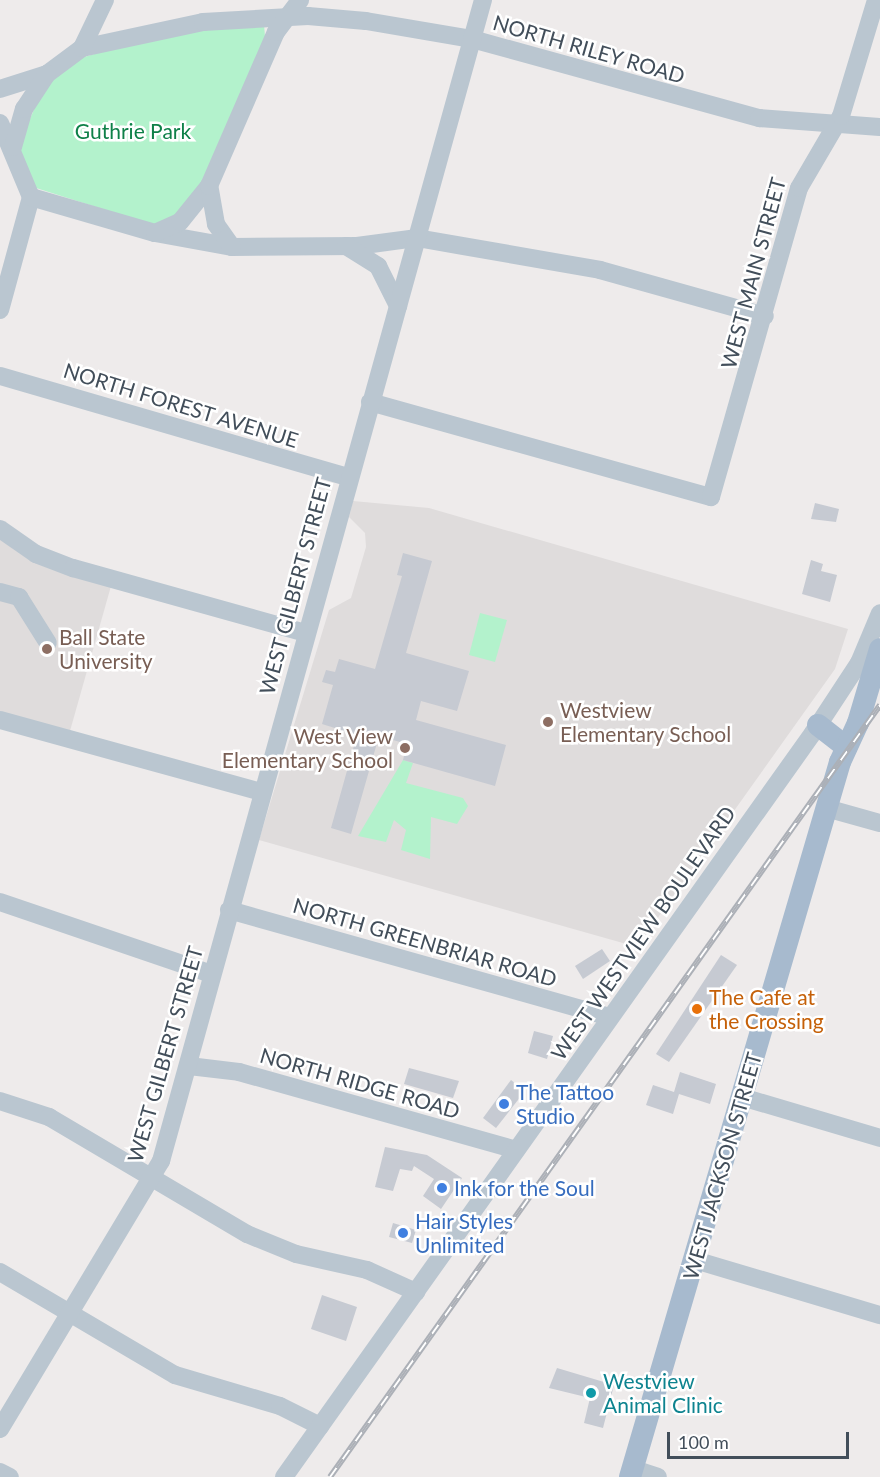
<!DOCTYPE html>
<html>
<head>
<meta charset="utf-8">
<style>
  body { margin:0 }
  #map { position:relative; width:880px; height:1477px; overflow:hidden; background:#eeebeb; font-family:Lato,sans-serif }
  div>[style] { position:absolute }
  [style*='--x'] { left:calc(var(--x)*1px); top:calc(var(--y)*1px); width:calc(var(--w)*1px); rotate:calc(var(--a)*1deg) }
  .education>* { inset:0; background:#dfdcdc }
  .green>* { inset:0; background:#b3f2cc }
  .building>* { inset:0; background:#c6cad2 }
  .minor>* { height:18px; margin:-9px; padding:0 9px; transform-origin:9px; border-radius:9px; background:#bac6d0 }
  .major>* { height:22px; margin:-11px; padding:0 11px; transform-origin:11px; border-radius:11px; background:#a7bace }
  .rail>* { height:6px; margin-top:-3px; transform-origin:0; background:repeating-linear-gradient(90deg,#fff 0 11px,#acb0b7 0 22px); box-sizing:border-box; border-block:2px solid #acb0b7 }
  .dots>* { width:16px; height:16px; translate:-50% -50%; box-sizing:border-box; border:3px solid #fff; border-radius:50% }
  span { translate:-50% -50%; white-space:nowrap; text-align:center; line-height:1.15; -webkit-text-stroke:5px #fff; paint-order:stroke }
  .street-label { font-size:21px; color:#424e5a }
  .park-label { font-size:21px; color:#0e8048 }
  .education-label { font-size:21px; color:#785e54 }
  .left { translate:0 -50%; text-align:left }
  .right { translate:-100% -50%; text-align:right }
  .food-label { font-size:21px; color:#c56008 }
  .shop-label { font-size:21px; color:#366cbe }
  .culture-label { font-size:21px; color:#0d838f }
  .scale { position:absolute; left:667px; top:1432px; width:182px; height:27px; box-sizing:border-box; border:3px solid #424e5a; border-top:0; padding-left:8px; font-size:18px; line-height:21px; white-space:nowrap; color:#424e5a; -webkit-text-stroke:4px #fff; paint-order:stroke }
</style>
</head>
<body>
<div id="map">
  <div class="education">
    <div style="clip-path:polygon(353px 501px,429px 508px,848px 629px,835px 669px,637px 947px,259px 840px,329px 610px,351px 598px,366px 547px,365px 533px,349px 517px)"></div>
    <div style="clip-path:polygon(0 529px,113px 579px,68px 738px,0 720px)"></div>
  </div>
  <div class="green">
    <div style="clip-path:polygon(264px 24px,265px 37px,205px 183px,182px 214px,156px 226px,33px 187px,21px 156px,21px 140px,41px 93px,59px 73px,81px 58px,168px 32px)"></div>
    <div style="clip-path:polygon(480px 613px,507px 620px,495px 662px,469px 655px)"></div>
    <div style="clip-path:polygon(403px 760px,413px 763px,406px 783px,463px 798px,468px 806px,457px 824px,431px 817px,430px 859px,401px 850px,406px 830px,394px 820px,386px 842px,358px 836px)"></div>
  </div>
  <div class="building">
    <div style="clip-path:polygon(815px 503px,839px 509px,836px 522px,811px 519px)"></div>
    <div style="clip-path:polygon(403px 553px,432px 561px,406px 653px,469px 671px,457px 711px,421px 701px,416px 720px,506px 745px,495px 786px,403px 760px,407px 744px,379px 736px,351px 834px,331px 828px,357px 735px,322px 724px,333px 685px,322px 682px,326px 670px,335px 672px,339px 659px,375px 669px,402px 576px,397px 575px)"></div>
    <div style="clip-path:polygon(811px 560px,823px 564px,821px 571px,837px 575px,830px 602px,802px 594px)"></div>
    <div style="clip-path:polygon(602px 949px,610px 961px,583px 979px,575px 966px)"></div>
    <div style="clip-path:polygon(721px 955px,737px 965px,669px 1062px,656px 1054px)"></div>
    <div style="clip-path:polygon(534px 1031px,553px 1036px,547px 1059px,528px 1053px)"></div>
    <div style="clip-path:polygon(409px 1068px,459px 1081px,453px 1098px,404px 1084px)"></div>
    <div style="clip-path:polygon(680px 1072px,716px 1084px,710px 1104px,679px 1094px,673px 1114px,646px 1105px,653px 1085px,674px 1092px)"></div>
    <div style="clip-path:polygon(511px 1080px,525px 1091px,496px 1128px,483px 1118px)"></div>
    <div style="clip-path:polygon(385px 1147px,427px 1155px,462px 1178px,441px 1209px,423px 1196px,434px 1179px,414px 1166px,412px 1171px,400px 1169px,393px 1191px,375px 1187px)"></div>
    <div style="clip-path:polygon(393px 1223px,416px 1230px,412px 1243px,389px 1237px)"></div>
    <div style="clip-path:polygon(322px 1295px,357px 1307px,346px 1341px,311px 1329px)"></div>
    <div style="clip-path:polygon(557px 1368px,614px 1385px,603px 1428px,584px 1423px,590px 1398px,549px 1388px)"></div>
  </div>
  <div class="minor">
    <div style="--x:82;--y:48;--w:124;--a:-12.1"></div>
    <div style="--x:203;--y:22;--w:105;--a:-3.3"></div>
    <div style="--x:308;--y:16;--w:58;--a:4.9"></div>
    <div style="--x:366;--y:21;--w:108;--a:9.6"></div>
    <div style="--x:472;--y:39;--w:298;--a:15.4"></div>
    <div style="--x:759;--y:118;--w:121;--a:4.3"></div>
    <div style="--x:0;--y:89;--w:49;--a:-17.7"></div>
    <div style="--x:47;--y:74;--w:44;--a:-36.6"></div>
    <div style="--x:82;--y:48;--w:53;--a:-64.4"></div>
    <div style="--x:0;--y:123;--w:80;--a:67.3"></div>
    <div style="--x:31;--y:197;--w:117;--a:105.3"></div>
    <div style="--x:13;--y:147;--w:40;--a:-74"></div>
    <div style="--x:24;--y:109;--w:42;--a:-56.7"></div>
    <div style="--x:31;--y:197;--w:129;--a:16.2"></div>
    <div style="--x:155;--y:233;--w:78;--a:10.3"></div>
    <div style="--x:232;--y:247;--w:125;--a:-0.5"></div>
    <div style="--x:357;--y:246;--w:61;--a:-7.6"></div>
    <div style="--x:417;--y:238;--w:186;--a:9.9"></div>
    <div style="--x:600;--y:270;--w:171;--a:15.6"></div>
    <div style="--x:155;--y:233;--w:27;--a:-24"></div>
    <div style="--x:180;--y:222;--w:46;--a:-51.1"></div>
    <div style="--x:346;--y:246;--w:38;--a:32"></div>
    <div style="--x:378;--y:266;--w:45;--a:63.4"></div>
    <div style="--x:232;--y:247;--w:28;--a:-125"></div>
    <div style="--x:216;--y:224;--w:39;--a:-100"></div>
    <div style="--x:209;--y:186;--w:168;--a:-66.5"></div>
    <div style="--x:276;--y:32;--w:40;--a:-53"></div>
    <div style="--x:0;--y:376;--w:362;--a:16.2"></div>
    <div style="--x:370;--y:402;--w:354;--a:15.6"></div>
    <div style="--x:711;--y:497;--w:321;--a:-74.1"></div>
    <div style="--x:799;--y:188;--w:83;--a:-59.7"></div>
    <div style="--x:841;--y:116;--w:121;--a:-73.2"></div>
    <div style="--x:0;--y:529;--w:44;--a:34.8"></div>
    <div style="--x:36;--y:554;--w:40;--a:21"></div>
    <div style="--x:73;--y:568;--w:242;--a:15.6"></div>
    <div style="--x:0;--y:592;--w:20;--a:15"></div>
    <div style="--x:19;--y:597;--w:54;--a:57.8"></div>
    <div style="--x:0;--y:720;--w:271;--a:15.4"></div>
    <div style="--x:826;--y:808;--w:56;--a:15.5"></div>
    <div style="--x:0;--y:902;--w:223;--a:18.8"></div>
    <div style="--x:229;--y:910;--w:396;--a:15.7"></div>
    <div style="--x:189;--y:1066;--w:50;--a:6.8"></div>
    <div style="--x:239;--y:1072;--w:288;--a:15.7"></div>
    <div style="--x:742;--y:1097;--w:144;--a:16.5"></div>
    <div style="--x:0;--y:1101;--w:52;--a:18.1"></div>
    <div style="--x:49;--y:1117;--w:230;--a:30.6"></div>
    <div style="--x:247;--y:1234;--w:53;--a:22.2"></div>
    <div style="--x:296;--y:1254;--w:73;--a:12.7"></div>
    <div style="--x:367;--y:1270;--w:54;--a:24.2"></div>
    <div style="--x:695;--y:1260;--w:193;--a:16.6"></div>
    <div style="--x:0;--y:1272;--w:203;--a:30.5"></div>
    <div style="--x:175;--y:1375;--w:109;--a:16.4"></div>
    <div style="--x:280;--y:1406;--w:45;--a:26.6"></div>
    <div style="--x:0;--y:1429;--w:313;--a:-59"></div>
    <div style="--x:161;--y:1161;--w:1205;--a:-74.5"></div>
    <div style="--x:634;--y:1469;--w:25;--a:18"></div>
    <div style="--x:0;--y:1472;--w:11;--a:27"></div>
    <div style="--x:284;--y:1477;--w:913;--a:-54.59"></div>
    <div style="--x:813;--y:733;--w:84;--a:-56.7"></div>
    <div style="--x:859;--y:663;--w:54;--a:-67.2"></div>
  </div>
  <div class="major">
    <div style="--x:818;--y:725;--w:36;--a:38"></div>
    <div style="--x:630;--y:1477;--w:745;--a:-73.63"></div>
    <div style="--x:840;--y:762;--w:43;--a:-65.2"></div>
    <div style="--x:858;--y:723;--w:77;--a:-73.4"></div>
  </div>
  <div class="rail">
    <div style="--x:330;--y:1477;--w:948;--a:-54.53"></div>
  </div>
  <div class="dots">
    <div style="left:47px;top:649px;background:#8d6e63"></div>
    <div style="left:548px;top:722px;background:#8d6e63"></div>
    <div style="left:405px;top:748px;background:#8d6e63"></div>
    <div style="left:697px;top:1009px;background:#e8710a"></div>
    <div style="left:504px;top:1104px;background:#3f7fe0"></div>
    <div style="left:442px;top:1188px;background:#3f7fe0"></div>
    <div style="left:403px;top:1233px;background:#3f7fe0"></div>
    <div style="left:591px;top:1393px;background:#0f9aa8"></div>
  </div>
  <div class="street-label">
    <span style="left:589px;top:49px;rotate:16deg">NORTH RILEY ROAD</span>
    <span style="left:753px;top:273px;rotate:-75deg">WEST MAIN STREET</span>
    <span style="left:181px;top:405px;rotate:17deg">NORTH FOREST AVENUE</span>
    <span style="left:295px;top:586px;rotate:-75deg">WEST GILBERT STREET</span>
    <span style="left:643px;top:933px;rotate:-55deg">WEST WESTVIEW BOULEVARD</span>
    <span style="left:425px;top:942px;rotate:16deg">NORTH GREENBRIAR ROAD</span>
    <span style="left:165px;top:1054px;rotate:-74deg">WEST GILBERT STREET</span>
    <span style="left:360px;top:1083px;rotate:16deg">NORTH RIDGE ROAD</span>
    <span style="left:722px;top:1166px;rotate:-74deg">WEST JACKSON STREET</span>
  </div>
  <div class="park-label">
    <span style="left:133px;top:131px">Guthrie Park</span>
  </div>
  <div class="education-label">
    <span class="left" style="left:59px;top:649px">Ball State<br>University</span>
    <span class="left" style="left:560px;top:722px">Westview<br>Elementary School</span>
    <span class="right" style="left:393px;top:748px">West View<br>Elementary School</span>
  </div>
  <div class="food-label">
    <span class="left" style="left:709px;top:1009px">The Cafe at<br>the Crossing</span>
  </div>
  <div class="shop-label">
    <span class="left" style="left:516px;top:1104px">The Tattoo<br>Studio</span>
    <span class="left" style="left:454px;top:1188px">Ink for the Soul</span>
    <span class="left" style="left:415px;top:1233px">Hair Styles<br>Unlimited</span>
  </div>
  <div class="culture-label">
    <span class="left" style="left:603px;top:1393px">Westview<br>Animal Clinic</span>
  </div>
  <div class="scale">100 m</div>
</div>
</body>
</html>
